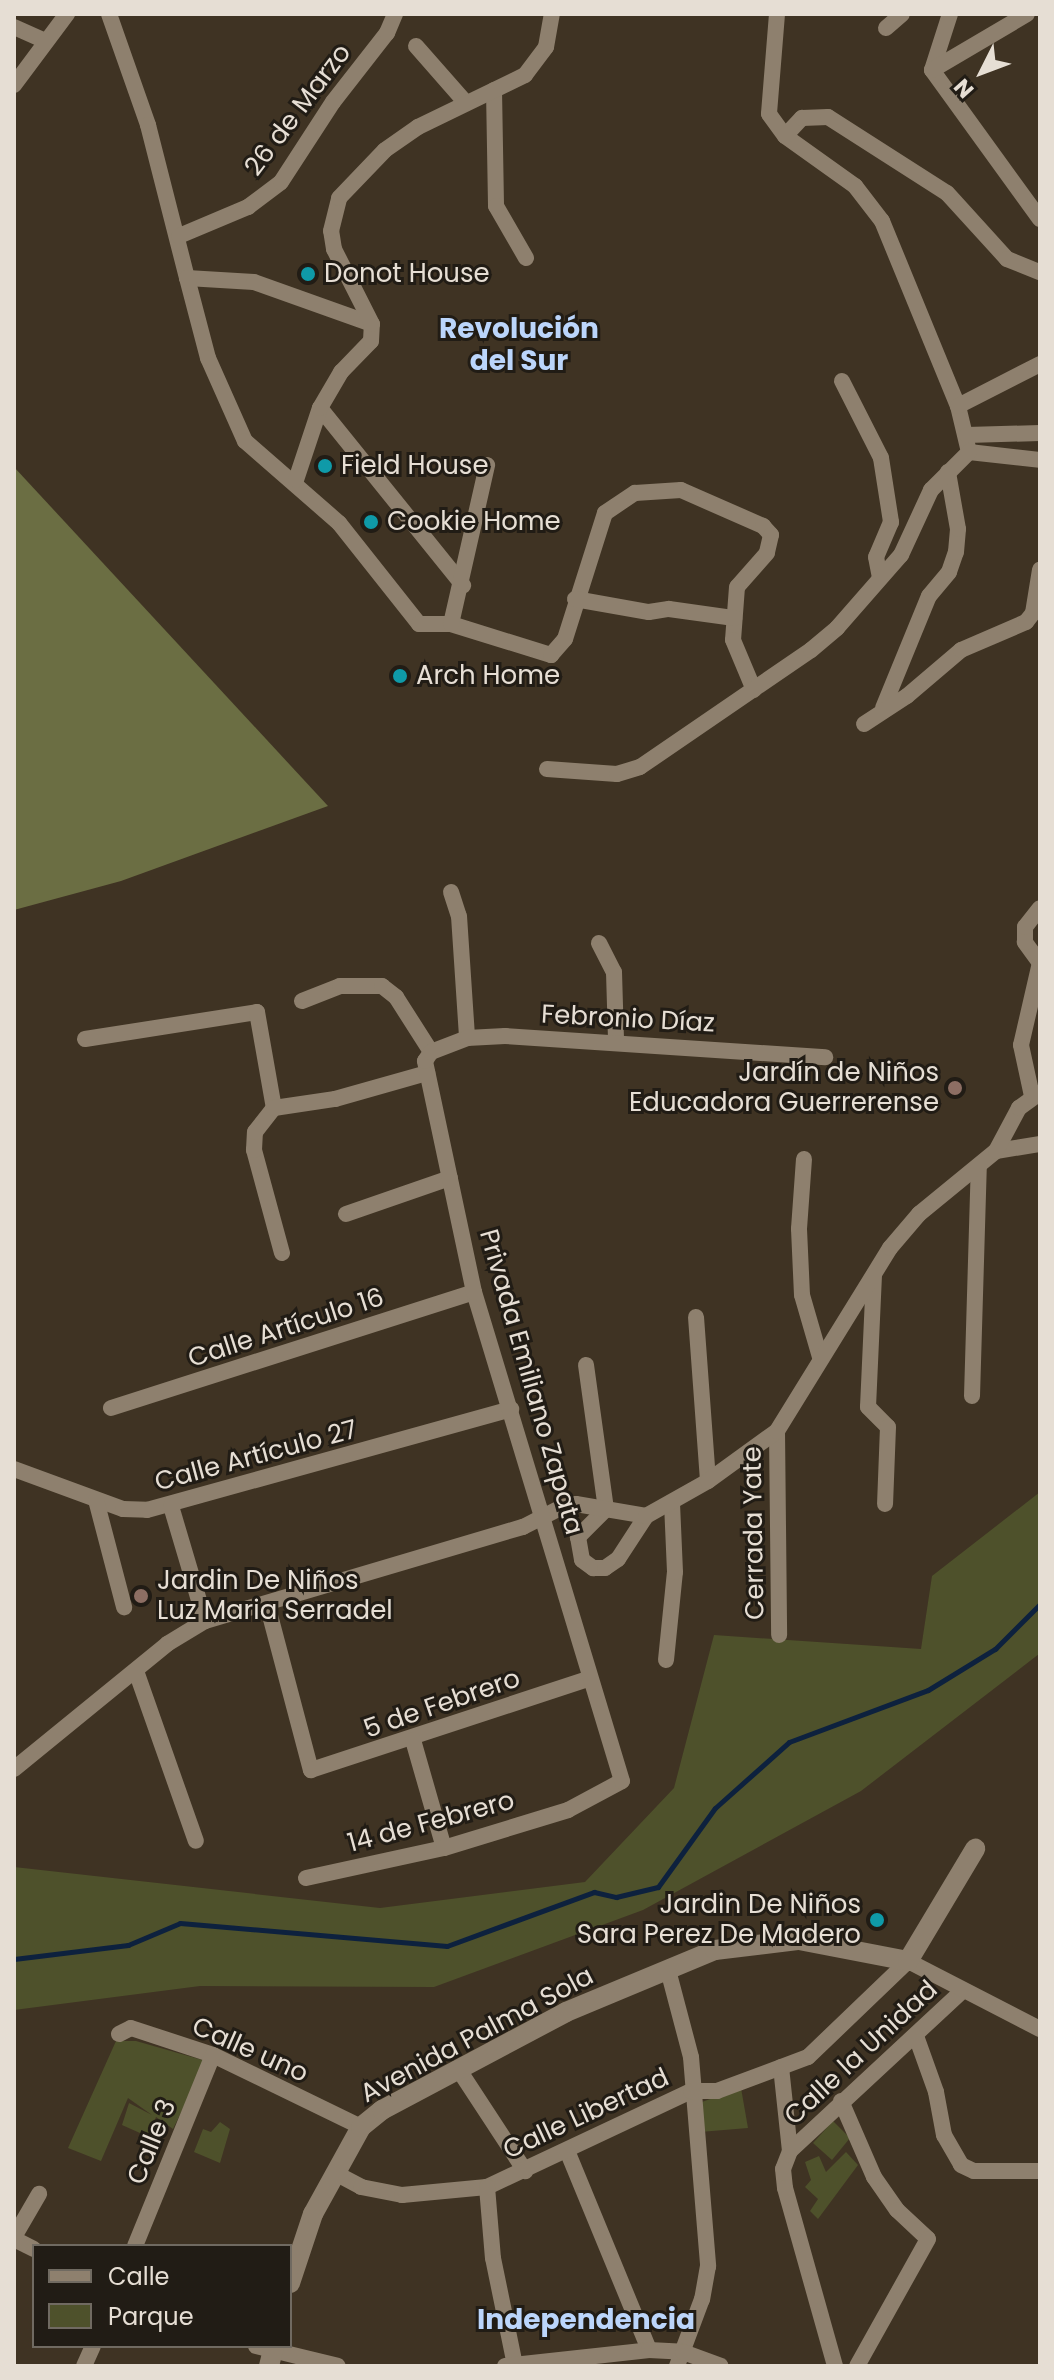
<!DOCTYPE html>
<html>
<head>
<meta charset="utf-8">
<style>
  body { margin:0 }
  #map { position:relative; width:1054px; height:2380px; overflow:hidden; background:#3f3323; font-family:Poppins,sans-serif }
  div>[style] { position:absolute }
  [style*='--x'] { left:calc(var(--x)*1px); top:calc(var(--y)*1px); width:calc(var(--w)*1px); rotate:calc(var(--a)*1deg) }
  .green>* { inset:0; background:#4e512b }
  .forest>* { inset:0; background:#6b6e43 }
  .stream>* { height:5px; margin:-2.5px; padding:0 2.5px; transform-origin:2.5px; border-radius:2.5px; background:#0d213e }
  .street>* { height:16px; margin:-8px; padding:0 8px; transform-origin:8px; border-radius:8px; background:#8e806e }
  .secondary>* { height:20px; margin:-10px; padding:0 10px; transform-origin:10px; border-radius:10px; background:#8e806e }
  .dots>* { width:22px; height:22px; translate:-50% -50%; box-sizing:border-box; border:4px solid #211c15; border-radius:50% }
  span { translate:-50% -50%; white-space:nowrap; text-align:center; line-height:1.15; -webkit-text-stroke:6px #211c15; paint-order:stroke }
  .street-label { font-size:26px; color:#e6ded4 }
  .poi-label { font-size:26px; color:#e6ded4 }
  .left { translate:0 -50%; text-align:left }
  .right { translate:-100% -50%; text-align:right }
  .neighbourhood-label { font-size:28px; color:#bbd5fb; font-weight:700 }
  .frame { position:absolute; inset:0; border:16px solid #e6ded4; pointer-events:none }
  .legend { position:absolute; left:32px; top:2244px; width:260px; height:104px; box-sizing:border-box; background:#211c15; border:2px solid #706a61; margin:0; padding:10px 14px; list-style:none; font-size:24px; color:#e6ded4 }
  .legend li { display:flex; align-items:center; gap:16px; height:40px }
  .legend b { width:40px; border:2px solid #706a61 }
  .north { position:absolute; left:942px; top:32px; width:80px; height:80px; -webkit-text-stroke:6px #211c15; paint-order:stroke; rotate:228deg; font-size:22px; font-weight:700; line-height:32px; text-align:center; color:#e6ded4 }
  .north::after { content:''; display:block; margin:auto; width:28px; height:36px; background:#e6ded4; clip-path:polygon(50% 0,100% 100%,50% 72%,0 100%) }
</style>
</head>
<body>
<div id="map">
  <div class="green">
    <div style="clip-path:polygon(1040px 1492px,1039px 1654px,861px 1791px,643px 1910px,434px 1987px,200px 1986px,14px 2010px,14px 1867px,380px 1908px,585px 1882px,674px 1788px,714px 1635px,921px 1649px,932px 1576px)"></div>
    <div style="clip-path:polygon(116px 2041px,136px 2041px,206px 2061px,173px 2129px,156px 2117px,149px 2137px,122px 2125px,129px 2103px,152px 2115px,128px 2098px,101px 2161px,68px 2148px)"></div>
    <div style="clip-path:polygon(741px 2088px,748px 2128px,700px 2132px,699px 2103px)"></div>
    <div style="clip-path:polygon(833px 2121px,850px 2138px,832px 2160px,813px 2143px)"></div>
    <div style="clip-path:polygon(220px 2122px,230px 2129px,220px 2163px,194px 2152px,203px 2129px,211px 2132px)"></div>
    <div style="clip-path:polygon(846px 2152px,858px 2165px,818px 2219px,810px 2211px,818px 2199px,805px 2187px,811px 2180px,805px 2162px,819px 2156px,826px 2172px)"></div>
  </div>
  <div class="forest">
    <div style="clip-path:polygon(14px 467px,328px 806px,121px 881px,14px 910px)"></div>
  </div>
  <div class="stream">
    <div style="--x:14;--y:1959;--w:115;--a:-7"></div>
    <div style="--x:128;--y:1945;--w:56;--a:-22.9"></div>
    <div style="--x:180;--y:1923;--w:268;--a:4.9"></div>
    <div style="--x:447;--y:1946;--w:157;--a:-20.2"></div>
    <div style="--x:594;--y:1892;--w:23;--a:13"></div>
    <div style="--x:616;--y:1897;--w:43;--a:-13.4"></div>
    <div style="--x:658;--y:1887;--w:97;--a:-54.2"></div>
    <div style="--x:715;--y:1808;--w:99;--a:-41.7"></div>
    <div style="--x:789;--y:1742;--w:148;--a:-20.5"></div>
    <div style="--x:928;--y:1690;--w:79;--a:-31.5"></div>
    <div style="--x:995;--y:1649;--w:64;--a:-45"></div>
  </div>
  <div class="street">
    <div style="--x:109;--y:14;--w:118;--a:70.6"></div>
    <div style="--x:148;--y:125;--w:158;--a:75.7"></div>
    <div style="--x:187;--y:278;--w:67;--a:3.4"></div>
    <div style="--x:254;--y:282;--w:125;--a:19.6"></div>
    <div style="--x:777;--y:14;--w:100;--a:94.6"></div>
    <div style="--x:769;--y:114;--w:27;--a:54"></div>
    <div style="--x:785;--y:136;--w:86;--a:35.5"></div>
    <div style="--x:855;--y:186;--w:44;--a:52.4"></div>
    <div style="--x:882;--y:221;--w:200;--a:67.7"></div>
    <div style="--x:958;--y:406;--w:47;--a:76.6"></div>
    <div style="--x:950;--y:14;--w:59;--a:107.8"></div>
    <div style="--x:932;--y:70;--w:184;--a:54.1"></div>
    <div style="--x:14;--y:27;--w:35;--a:24"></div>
    <div style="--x:886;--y:28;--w:21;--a:-41"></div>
    <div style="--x:416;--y:46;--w:76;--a:48.7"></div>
    <div style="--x:932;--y:70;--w:110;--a:-30.5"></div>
    <div style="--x:14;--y:85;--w:89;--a:-53.3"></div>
    <div style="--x:494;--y:90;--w:116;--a:89"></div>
    <div style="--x:496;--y:206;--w:60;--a:60"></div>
    <div style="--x:785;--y:136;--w:25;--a:-47"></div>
    <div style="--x:802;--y:118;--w:26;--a:-2"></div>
    <div style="--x:828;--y:117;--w:141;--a:32.6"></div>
    <div style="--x:947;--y:193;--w:89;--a:47.7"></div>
    <div style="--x:1007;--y:259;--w:35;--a:22"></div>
    <div style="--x:179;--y:236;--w:75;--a:-22.8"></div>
    <div style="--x:248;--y:207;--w:41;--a:-37.1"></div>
    <div style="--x:281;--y:182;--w:95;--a:-57"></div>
    <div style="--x:333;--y:102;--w:88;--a:-52"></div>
    <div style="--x:387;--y:33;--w:21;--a:-67"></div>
    <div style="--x:187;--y:278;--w:83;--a:75.3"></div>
    <div style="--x:208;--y:358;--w:91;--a:66"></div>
    <div style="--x:245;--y:441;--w:125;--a:41.1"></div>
    <div style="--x:339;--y:523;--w:129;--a:51.6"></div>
    <div style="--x:419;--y:624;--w:32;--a:0"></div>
    <div style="--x:451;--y:624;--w:105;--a:17.2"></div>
    <div style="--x:551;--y:655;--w:21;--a:-49"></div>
    <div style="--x:565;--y:639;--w:132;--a:-72.4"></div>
    <div style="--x:605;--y:513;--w:36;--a:-34"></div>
    <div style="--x:635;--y:493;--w:46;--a:-3.7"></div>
    <div style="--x:681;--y:490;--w:90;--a:23.7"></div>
    <div style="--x:763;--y:526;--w:12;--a:48"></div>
    <div style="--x:771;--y:535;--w:18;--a:103"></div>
    <div style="--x:767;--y:553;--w:45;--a:131.4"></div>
    <div style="--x:737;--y:587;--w:53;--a:94.3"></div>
    <div style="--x:733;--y:640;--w:54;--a:67.2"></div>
    <div style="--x:842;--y:381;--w:86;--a:63.1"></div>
    <div style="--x:881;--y:458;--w:65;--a:81.1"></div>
    <div style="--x:891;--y:522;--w:38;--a:113"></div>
    <div style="--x:876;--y:557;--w:20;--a:79"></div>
    <div style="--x:958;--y:406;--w:92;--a:-27.1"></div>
    <div style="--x:320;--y:408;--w:228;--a:51.1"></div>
    <div style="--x:967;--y:435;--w:73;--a:-1.6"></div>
    <div style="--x:969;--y:452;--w:71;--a:6.4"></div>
    <div style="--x:296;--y:480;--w:76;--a:-71.6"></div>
    <div style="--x:320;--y:408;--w:42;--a:-59.7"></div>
    <div style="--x:341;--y:372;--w:43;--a:-45.9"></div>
    <div style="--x:371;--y:341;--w:17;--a:-87"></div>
    <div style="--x:372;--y:324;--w:84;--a:-116.9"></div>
    <div style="--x:334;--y:249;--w:18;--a:-99"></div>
    <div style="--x:331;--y:231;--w:34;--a:-76"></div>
    <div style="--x:339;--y:198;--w:66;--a:-46.2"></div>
    <div style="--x:385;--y:150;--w:40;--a:-34.9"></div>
    <div style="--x:418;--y:127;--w:119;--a:-25.9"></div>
    <div style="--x:525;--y:75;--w:35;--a:-53"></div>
    <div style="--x:546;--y:47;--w:34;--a:-80"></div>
    <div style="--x:575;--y:599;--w:75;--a:10"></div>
    <div style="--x:649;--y:612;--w:20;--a:-9"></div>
    <div style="--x:669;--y:609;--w:66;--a:7.9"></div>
    <div style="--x:451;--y:624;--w:163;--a:-77.2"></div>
    <div style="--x:883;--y:708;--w:121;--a:-67.7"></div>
    <div style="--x:929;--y:596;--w:31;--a:-50"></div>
    <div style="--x:949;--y:572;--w:21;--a:-71"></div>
    <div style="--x:956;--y:552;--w:23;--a:-85"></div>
    <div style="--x:958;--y:529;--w:58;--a:-100"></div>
    <div style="--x:864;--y:724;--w:51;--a:-33.1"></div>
    <div style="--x:907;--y:696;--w:71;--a:-40.4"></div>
    <div style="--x:961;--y:650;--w:71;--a:-23.3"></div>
    <div style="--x:1026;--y:622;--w:11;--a:-52"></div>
    <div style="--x:1033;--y:613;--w:44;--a:-80.8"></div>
    <div style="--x:547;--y:769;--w:70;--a:4.1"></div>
    <div style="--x:617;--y:774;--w:24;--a:-17"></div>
    <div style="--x:640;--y:767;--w:207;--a:-34.4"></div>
    <div style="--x:811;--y:650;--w:34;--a:-40"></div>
    <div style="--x:837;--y:628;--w:97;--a:-48.8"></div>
    <div style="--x:901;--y:555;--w:72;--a:-65.2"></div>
    <div style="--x:931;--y:490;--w:54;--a:-45"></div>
    <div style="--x:451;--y:892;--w:25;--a:72"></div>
    <div style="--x:459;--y:916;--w:122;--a:86.2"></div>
    <div style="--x:599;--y:943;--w:33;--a:63"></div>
    <div style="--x:614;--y:972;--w:68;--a:88.3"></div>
    <div style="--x:1040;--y:963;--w:26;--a:-126"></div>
    <div style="--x:1025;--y:942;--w:15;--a:-90"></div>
    <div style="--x:1025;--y:927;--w:24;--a:-52"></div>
    <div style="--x:302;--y:1001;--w:41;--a:-21.5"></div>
    <div style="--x:340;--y:986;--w:42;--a:0"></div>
    <div style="--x:382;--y:986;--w:18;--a:38"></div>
    <div style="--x:396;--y:997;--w:65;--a:57.5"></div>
    <div style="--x:85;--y:1039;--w:174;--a:-8.9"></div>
    <div style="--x:257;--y:1012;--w:97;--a:80"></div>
    <div style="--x:1032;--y:1096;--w:52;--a:-102.2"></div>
    <div style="--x:1021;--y:1045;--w:84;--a:-77"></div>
    <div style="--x:996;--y:1151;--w:45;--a:-9"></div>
    <div style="--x:804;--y:1159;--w:70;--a:94.1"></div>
    <div style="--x:799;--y:1229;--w:66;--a:87.4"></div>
    <div style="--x:802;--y:1295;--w:65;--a:73.8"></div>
    <div style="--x:346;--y:1214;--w:110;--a:-19.1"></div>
    <div style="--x:282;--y:1253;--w:107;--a:-105.2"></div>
    <div style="--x:254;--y:1150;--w:18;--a:-87"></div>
    <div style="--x:255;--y:1132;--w:31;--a:-52"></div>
    <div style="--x:274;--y:1108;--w:62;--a:-8.4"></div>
    <div style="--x:335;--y:1099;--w:96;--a:-15.8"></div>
    <div style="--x:874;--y:1275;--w:132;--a:92.6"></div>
    <div style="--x:868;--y:1407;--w:28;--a:45"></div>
    <div style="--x:888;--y:1427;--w:77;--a:92.2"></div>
    <div style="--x:696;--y:1317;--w:164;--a:85.8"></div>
    <div style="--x:586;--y:1365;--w:145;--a:82.1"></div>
    <div style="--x:606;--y:1509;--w:40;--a:135"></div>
    <div style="--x:578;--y:1537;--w:23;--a:80"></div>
    <div style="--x:582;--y:1560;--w:14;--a:36"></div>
    <div style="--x:593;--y:1568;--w:12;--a:0"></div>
    <div style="--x:605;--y:1568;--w:16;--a:-35"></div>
    <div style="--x:618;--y:1559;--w:51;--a:-56.9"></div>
    <div style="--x:972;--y:1396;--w:230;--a:-88.3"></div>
    <div style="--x:111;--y:1408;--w:381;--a:-17.7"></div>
    <div style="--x:777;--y:1431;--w:204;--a:89.4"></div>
    <div style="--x:14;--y:1469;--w:116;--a:20.2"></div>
    <div style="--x:123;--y:1509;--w:24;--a:2"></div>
    <div style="--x:147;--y:1510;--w:378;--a:-15.5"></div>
    <div style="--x:96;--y:1500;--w:111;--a:75.3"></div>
    <div style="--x:171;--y:1506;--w:120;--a:73.5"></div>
    <div style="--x:267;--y:1604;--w:172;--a:75.2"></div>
    <div style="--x:311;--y:1770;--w:291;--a:-18.2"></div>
    <div style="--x:666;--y:1660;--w:88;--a:-84.2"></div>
    <div style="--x:675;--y:1572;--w:69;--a:-92.5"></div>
    <div style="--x:136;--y:1671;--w:180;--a:70.6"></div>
    <div style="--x:413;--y:1740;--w:112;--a:74"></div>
    <div style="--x:14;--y:1769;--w:198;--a:-39.2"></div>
    <div style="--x:167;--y:1644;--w:44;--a:-31.2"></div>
    <div style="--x:205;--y:1621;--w:332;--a:-16.5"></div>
    <div style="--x:523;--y:1527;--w:44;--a:-27.1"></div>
    <div style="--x:562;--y:1507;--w:14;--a:-12"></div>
    <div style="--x:576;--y:1504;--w:71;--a:9.7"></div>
    <div style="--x:646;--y:1516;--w:71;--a:-29.4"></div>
    <div style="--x:708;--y:1481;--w:85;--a:-35.9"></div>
    <div style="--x:777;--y:1431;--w:215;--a:-58.3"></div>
    <div style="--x:890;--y:1248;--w:45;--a:-49.5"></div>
    <div style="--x:919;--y:1214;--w:99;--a:-39.3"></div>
    <div style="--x:996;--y:1151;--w:49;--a:-61.9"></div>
    <div style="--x:1019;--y:1108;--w:26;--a:-36"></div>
    <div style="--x:306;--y:1878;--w:141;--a:-12.3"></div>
    <div style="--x:444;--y:1848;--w:130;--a:-17"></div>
    <div style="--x:568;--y:1810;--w:61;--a:-28.2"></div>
    <div style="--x:622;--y:1781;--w:511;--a:-106.84"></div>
    <div style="--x:474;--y:1292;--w:236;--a:-102"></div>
    <div style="--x:425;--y:1061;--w:11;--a:-56"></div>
    <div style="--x:431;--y:1052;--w:39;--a:-21"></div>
    <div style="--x:467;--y:1038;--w:38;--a:-3"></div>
    <div style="--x:505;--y:1036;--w:321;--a:3.8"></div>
    <div style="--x:668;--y:1970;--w:90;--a:75.2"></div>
    <div style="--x:691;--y:2057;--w:210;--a:85.3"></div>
    <div style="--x:708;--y:2266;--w:34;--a:100"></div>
    <div style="--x:702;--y:2299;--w:72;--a:110.5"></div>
    <div style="--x:119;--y:2034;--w:13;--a:-27"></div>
    <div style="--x:131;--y:2028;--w:86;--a:18.2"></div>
    <div style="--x:213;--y:2055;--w:165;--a:25.9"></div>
    <div style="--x:916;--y:2036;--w:59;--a:70.3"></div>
    <div style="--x:936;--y:2092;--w:44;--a:79.5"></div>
    <div style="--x:944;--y:2135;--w:34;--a:60"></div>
    <div style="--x:961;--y:2165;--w:14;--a:25"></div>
    <div style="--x:974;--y:2171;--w:66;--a:0"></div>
    <div style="--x:781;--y:2067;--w:84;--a:83.9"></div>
    <div style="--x:790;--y:2151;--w:19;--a:111"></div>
    <div style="--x:783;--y:2169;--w:19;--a:84"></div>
    <div style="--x:785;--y:2188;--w:185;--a:74.3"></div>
    <div style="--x:459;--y:2070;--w:121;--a:56.8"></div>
    <div style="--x:841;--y:2101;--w:83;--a:66.5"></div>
    <div style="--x:874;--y:2177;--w:40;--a:55.1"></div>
    <div style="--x:897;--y:2210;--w:42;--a:43.1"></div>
    <div style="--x:928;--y:2239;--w:145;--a:119.2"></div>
    <div style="--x:790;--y:2151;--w:236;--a:-42.9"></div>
    <div style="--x:568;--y:2153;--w:213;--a:67.6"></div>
    <div style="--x:337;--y:2174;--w:27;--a:28"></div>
    <div style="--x:361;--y:2187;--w:42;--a:11"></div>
    <div style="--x:402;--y:2195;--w:85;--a:-5.4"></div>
    <div style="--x:487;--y:2187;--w:225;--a:-25.2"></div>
    <div style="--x:691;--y:2091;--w:26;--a:0"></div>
    <div style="--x:717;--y:2091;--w:97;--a:-20.5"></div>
    <div style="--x:808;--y:2057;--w:139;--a:-43.8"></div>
    <div style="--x:908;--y:1961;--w:148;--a:27.3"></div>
    <div style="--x:487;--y:2187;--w:71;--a:85.2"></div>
    <div style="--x:493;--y:2258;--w:109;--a:78.4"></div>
    <div style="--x:14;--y:2237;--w:50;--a:-59.8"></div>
    <div style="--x:14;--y:2239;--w:22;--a:27"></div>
    <div style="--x:135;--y:2246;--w:206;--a:-67.8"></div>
    <div style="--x:256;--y:2346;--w:84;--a:13.7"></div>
    <div style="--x:84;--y:2366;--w:22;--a:-66"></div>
    <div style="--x:505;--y:2366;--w:145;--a:-6.3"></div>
    <div style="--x:649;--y:2350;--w:34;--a:3"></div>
    <div style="--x:683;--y:2352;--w:40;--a:20.2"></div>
  </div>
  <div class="secondary">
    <div style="--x:290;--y:2283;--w:73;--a:-71.6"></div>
    <div style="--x:313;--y:2214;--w:99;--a:-61.1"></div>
    <div style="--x:361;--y:2127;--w:27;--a:-39"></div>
    <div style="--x:382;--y:2110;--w:208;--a:-28"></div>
    <div style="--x:566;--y:2012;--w:161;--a:-22.6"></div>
    <div style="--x:715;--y:1950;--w:85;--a:-6.8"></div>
    <div style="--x:799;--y:1940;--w:111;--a:10.9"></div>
    <div style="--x:908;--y:1961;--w:131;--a:-59.1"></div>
    <div style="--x:269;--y:2366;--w:21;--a:-76"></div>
  </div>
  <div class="dots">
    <div style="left:308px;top:274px;background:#0f9aa8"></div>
    <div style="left:325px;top:466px;background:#0f9aa8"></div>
    <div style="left:371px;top:522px;background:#0f9aa8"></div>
    <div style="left:400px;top:676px;background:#0f9aa8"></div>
    <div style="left:955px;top:1088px;background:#8d6e63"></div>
    <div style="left:141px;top:1596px;background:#8d6e63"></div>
    <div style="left:877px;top:1920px;background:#0f9aa8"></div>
  </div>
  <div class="street-label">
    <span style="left:298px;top:110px;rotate:-53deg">26 de Marzo</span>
    <span style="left:628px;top:1019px;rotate:3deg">Febronio Díaz</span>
    <span style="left:286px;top:1328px;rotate:-18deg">Calle Artículo 16</span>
    <span style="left:531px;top:1382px;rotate:74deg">Privada Emiliano Zapata</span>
    <span style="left:256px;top:1456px;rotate:-15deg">Calle Artículo 27</span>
    <span style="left:754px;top:1533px;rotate:-91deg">Cerrada Yate</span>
    <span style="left:442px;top:1704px;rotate:-19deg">5 de Febrero</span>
    <span style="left:431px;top:1822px;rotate:-15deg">14 de Febrero</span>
    <span style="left:477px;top:2035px;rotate:-28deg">Avenida Palma Sola</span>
    <span style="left:250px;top:2050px;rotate:24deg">Calle uno</span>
    <span style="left:861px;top:2053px;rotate:-43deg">Calle la Unidad</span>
    <span style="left:586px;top:2114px;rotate:-25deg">Calle Libertad</span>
    <span style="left:152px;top:2142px;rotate:-68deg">Calle 3</span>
  </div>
  <div class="poi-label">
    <span class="left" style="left:324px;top:274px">Donot House</span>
    <span class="left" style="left:341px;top:466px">Field House</span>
    <span class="left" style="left:387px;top:522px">Cookie Home</span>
    <span class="left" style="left:416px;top:676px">Arch Home</span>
    <span class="right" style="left:939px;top:1088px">Jardín de Niños<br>Educadora Guerrerense</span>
    <span class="left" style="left:157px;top:1596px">Jardin De Niños<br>Luz Maria Serradel</span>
    <span class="right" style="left:861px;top:1920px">Jardin De Niños<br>Sara Perez De Madero</span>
  </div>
  <div class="neighbourhood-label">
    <span style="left:519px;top:345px">Revolución<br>del Sur</span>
    <span style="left:586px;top:2320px">Independencia</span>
  </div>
  <div class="frame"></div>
  <ul class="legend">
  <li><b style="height:10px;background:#8e806e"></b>Calle</li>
  <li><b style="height:22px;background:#4e512b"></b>Parque</li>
  </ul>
  <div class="north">N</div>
</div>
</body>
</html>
